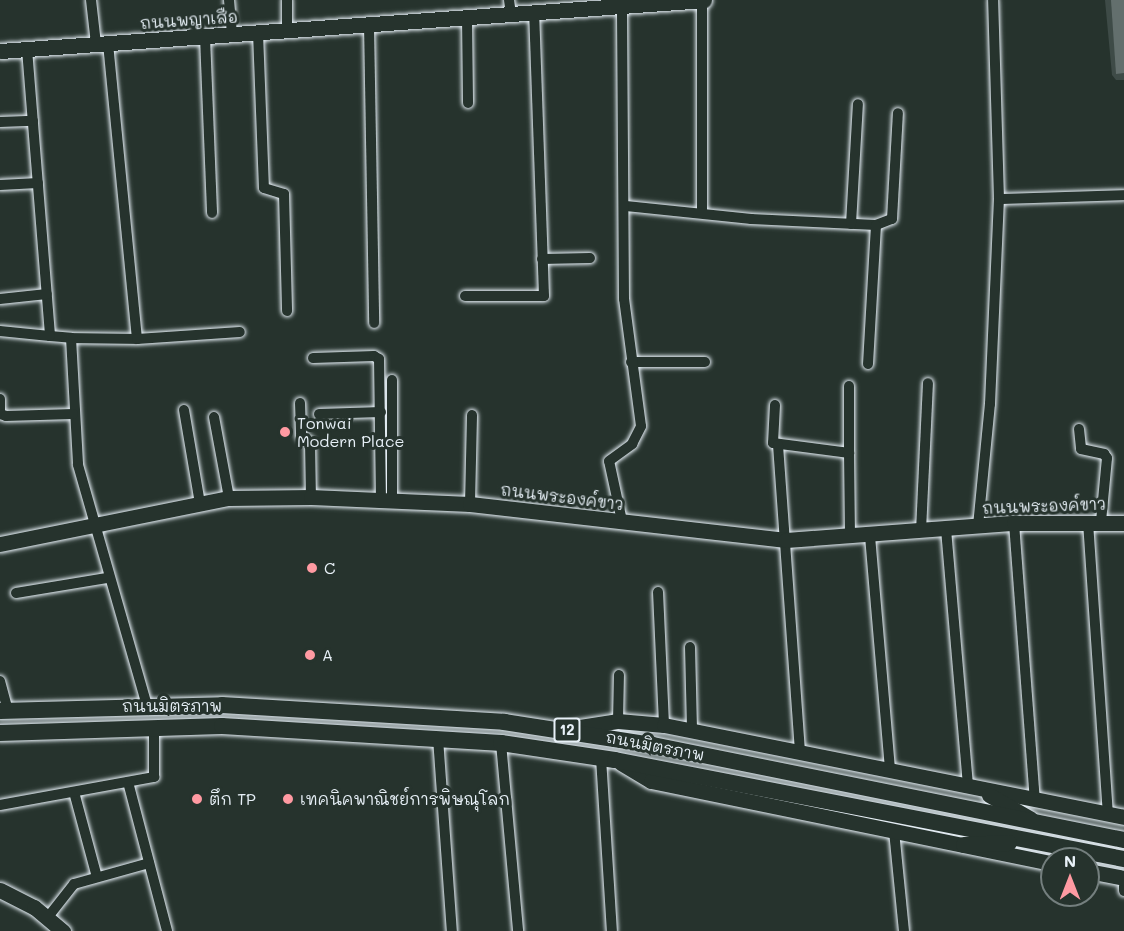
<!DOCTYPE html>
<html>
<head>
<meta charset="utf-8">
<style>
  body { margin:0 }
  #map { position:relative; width:1124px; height:931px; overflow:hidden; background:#26332d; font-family:Mali,"Playpen Sans Thai",sans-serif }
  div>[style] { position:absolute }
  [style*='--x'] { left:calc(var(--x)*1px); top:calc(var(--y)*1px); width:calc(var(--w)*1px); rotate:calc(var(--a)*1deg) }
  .green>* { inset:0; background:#3e4b47 }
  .water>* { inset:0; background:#636f6d }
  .roads { filter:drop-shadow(0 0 2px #e8f1f8) drop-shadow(0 0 2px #e8f1f8) }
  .street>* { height:10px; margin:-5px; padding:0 5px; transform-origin:5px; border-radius:5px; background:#26332d }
  .secondary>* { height:15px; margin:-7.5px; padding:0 7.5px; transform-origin:7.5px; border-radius:7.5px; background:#26332d }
  .primary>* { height:16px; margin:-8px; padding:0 8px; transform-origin:8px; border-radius:8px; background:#26332d }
  .dots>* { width:16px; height:16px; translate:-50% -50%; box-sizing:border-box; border:3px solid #26332d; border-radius:50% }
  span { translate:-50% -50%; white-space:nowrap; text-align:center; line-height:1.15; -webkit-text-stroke:6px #26332d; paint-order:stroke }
  .shield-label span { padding:2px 4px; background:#26332d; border:2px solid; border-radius:4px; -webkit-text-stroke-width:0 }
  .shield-label { font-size:15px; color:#e8f1f8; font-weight:700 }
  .street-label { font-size:16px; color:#e8f1f8 }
  .poi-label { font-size:16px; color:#e8f1f8 }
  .left { translate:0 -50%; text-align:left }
  .north { position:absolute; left:1040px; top:847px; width:60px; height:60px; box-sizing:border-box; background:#26332d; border:2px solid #747f7e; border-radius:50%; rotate:0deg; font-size:16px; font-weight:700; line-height:24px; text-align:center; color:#e8f1f8 }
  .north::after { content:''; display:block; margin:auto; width:21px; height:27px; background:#ff9aa2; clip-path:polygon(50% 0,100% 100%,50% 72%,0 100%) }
</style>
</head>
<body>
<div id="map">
  <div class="green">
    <div style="clip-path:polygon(1105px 0,1124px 0,1124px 80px,1116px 80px,1112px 75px)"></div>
  </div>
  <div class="water">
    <div style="clip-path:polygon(1111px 0,1124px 0,1124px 73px,1116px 74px)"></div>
  </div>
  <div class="roads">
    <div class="street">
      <div style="--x:91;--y:0;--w:44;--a:83.5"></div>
      <div style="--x:229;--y:0;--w:35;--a:85"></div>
      <div style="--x:287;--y:0;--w:31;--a:90"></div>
      <div style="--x:509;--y:0;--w:15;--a:82"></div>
      <div style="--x:702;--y:0;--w:213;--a:90"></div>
      <div style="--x:467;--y:18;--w:85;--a:89.3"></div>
      <div style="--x:369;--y:25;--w:298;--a:89"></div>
      <div style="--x:258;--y:33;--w:155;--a:87.8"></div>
      <div style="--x:264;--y:188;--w:21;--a:17"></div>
      <div style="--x:284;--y:194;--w:117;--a:88.5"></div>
      <div style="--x:205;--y:37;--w:176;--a:87.7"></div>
      <div style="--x:27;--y:49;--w:288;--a:85.4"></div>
      <div style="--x:50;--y:336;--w:21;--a:5"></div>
      <div style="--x:71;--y:338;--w:127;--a:86.8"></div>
      <div style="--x:78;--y:465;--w:250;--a:74"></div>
      <div style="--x:0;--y:122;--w:33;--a:-2"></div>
      <div style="--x:0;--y:185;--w:38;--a:-3"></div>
      <div style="--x:999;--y:199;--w:125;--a:-1.8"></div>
      <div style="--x:626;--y:206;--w:126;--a:5.9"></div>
      <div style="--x:751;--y:219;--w:125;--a:2.7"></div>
      <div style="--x:876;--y:225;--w:17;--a:-21"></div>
      <div style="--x:892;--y:219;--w:106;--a:-86.8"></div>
      <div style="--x:851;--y:224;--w:120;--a:-86.7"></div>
      <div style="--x:542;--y:259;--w:48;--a:-1.2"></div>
      <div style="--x:465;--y:296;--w:79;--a:0"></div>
      <div style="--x:544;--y:296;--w:283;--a:-92"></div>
      <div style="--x:0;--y:299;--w:47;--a:-6.1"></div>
      <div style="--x:0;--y:331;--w:50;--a:5.7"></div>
      <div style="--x:71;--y:338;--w:66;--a:0.9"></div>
      <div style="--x:137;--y:339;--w:297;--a:-95.6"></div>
      <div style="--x:137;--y:339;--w:103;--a:-3.9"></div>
      <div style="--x:313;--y:358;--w:61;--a:-1.9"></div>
      <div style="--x:374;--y:356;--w:6;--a:31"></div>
      <div style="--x:379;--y:359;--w:139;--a:89.2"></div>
      <div style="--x:631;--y:362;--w:74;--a:0"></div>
      <div style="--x:868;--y:364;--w:139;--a:-86.7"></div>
      <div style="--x:392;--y:380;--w:118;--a:90"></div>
      <div style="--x:0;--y:399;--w:15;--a:90"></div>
      <div style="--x:0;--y:414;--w:6;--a:18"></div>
      <div style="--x:6;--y:416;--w:67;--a:-1.7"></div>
      <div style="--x:300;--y:403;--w:33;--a:88"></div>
      <div style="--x:301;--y:436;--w:11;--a:34"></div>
      <div style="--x:310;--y:442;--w:55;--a:89"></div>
      <div style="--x:775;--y:405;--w:38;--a:93"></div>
      <div style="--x:773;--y:443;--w:77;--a:7.5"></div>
      <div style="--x:849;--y:453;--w:84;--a:89.3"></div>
      <div style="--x:184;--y:410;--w:95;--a:80.3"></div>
      <div style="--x:319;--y:414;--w:62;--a:-1.8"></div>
      <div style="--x:214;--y:417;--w:82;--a:79.5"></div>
      <div style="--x:1079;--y:429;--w:20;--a:84"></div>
      <div style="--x:1081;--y:449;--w:24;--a:12"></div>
      <div style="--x:1104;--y:454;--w:5;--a:53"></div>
      <div style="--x:1107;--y:458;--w:64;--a:95.4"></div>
      <div style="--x:778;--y:445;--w:309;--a:85.9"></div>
      <div style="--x:849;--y:453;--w:67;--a:-90"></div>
      <div style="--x:470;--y:504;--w:89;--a:-88.7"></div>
      <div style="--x:622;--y:521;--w:61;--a:-102.2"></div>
      <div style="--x:609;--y:461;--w:29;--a:-36"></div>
      <div style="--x:632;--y:444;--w:20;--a:-63"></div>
      <div style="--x:641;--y:426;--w:128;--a:-97.6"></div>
      <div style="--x:624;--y:299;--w:292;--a:-90.4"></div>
      <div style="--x:1088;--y:522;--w:293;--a:86.1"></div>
      <div style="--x:1014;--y:523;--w:278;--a:85.7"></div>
      <div style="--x:978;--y:526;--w:123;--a:-84.4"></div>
      <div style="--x:990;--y:404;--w:205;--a:-87.5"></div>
      <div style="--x:999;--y:199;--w:199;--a:-91.7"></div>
      <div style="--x:946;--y:529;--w:258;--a:85.1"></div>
      <div style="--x:921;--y:531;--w:148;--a:-87.3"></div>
      <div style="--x:870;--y:536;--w:236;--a:85.1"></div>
      <div style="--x:658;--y:592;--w:133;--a:87.4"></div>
      <div style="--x:16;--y:593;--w:92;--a:-9.4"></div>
      <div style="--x:690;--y:647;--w:84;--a:88.6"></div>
      <div style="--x:0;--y:681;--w:31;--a:75"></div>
      <div style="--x:618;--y:721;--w:46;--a:-88.8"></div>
      <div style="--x:438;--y:738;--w:194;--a:85.9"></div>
      <div style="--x:501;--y:743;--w:189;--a:84.8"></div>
      <div style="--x:601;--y:758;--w:173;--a:86.4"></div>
      <div style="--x:128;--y:782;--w:154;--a:75.3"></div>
      <div style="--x:74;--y:792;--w:88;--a:74.9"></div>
      <div style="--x:0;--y:805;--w:157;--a:-10.3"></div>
      <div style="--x:154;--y:777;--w:51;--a:-90"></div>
      <div style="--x:894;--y:831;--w:100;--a:84.3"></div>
      <div style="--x:1124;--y:886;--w:5;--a:90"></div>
      <div style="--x:48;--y:917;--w:42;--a:-51.8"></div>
      <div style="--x:74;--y:884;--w:78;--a:-15.6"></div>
    </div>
    <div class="secondary">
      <div style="--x:0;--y:51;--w:706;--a:-4.14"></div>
      <div style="--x:0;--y:544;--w:234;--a:-11.4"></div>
      <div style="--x:229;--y:498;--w:82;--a:-0.7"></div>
      <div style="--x:311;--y:497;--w:159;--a:2.5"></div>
      <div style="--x:470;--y:504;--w:318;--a:6.5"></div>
      <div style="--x:786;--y:540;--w:229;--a:-4.3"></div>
      <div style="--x:1014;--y:523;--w:110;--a:0"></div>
      <div style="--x:567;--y:729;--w:52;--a:-8.9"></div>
      <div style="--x:618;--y:721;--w:46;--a:5"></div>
      <div style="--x:664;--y:725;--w:469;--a:11.3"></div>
      <div style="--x:621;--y:763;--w:35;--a:31"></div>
      <div style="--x:651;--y:781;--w:409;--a:11.6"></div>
      <div style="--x:989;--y:795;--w:48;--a:29.7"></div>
      <div style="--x:1088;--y:871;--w:37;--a:11"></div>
      <div style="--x:0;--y:890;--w:38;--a:27"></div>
      <div style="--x:34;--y:907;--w:38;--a:40"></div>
    </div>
    <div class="primary">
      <div style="--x:0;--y:711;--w:222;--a:-1.5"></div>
      <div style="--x:222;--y:705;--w:283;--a:3.4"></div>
      <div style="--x:504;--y:722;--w:151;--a:8.8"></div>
      <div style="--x:653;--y:745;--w:480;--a:11.4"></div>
      <div style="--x:0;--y:733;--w:222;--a:-1.8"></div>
      <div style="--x:222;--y:726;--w:280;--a:3.5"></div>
      <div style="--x:501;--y:743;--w:115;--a:8.5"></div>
      <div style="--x:615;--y:760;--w:519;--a:11.01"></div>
      <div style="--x:964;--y:845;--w:45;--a:-2.5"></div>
    </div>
  </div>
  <div class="dots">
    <div style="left:285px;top:432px;background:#ff9aa2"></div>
    <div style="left:312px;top:568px;background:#ff9aa2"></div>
    <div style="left:310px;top:655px;background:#ff9aa2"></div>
    <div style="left:197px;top:799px;background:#ff9aa2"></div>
    <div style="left:288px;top:799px;background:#ff9aa2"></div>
  </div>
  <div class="shield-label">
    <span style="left:567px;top:730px">12</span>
  </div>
  <div class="street-label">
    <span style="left:189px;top:20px;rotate:-4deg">ถนนพญาเสือ</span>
    <span style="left:562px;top:497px;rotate:7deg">ถนนพระองค์ขาว</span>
    <span style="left:1044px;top:506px;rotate:-2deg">ถนนพระองค์ขาว</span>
    <span style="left:172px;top:706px">ถนนมิตรภาพ</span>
    <span style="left:655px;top:746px;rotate:11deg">ถนนมิตรภาพ</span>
  </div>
  <div class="poi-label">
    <span class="left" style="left:297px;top:432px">Tonwai<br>Modern Place</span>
    <span class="left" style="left:324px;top:568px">C</span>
    <span class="left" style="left:322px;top:655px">A</span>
    <span class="left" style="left:209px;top:799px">ตึก TP</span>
    <span class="left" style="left:300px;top:799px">เทคนิคพาณิชย์การพิษณุโลก</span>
  </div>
  <div class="north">N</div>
</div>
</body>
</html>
